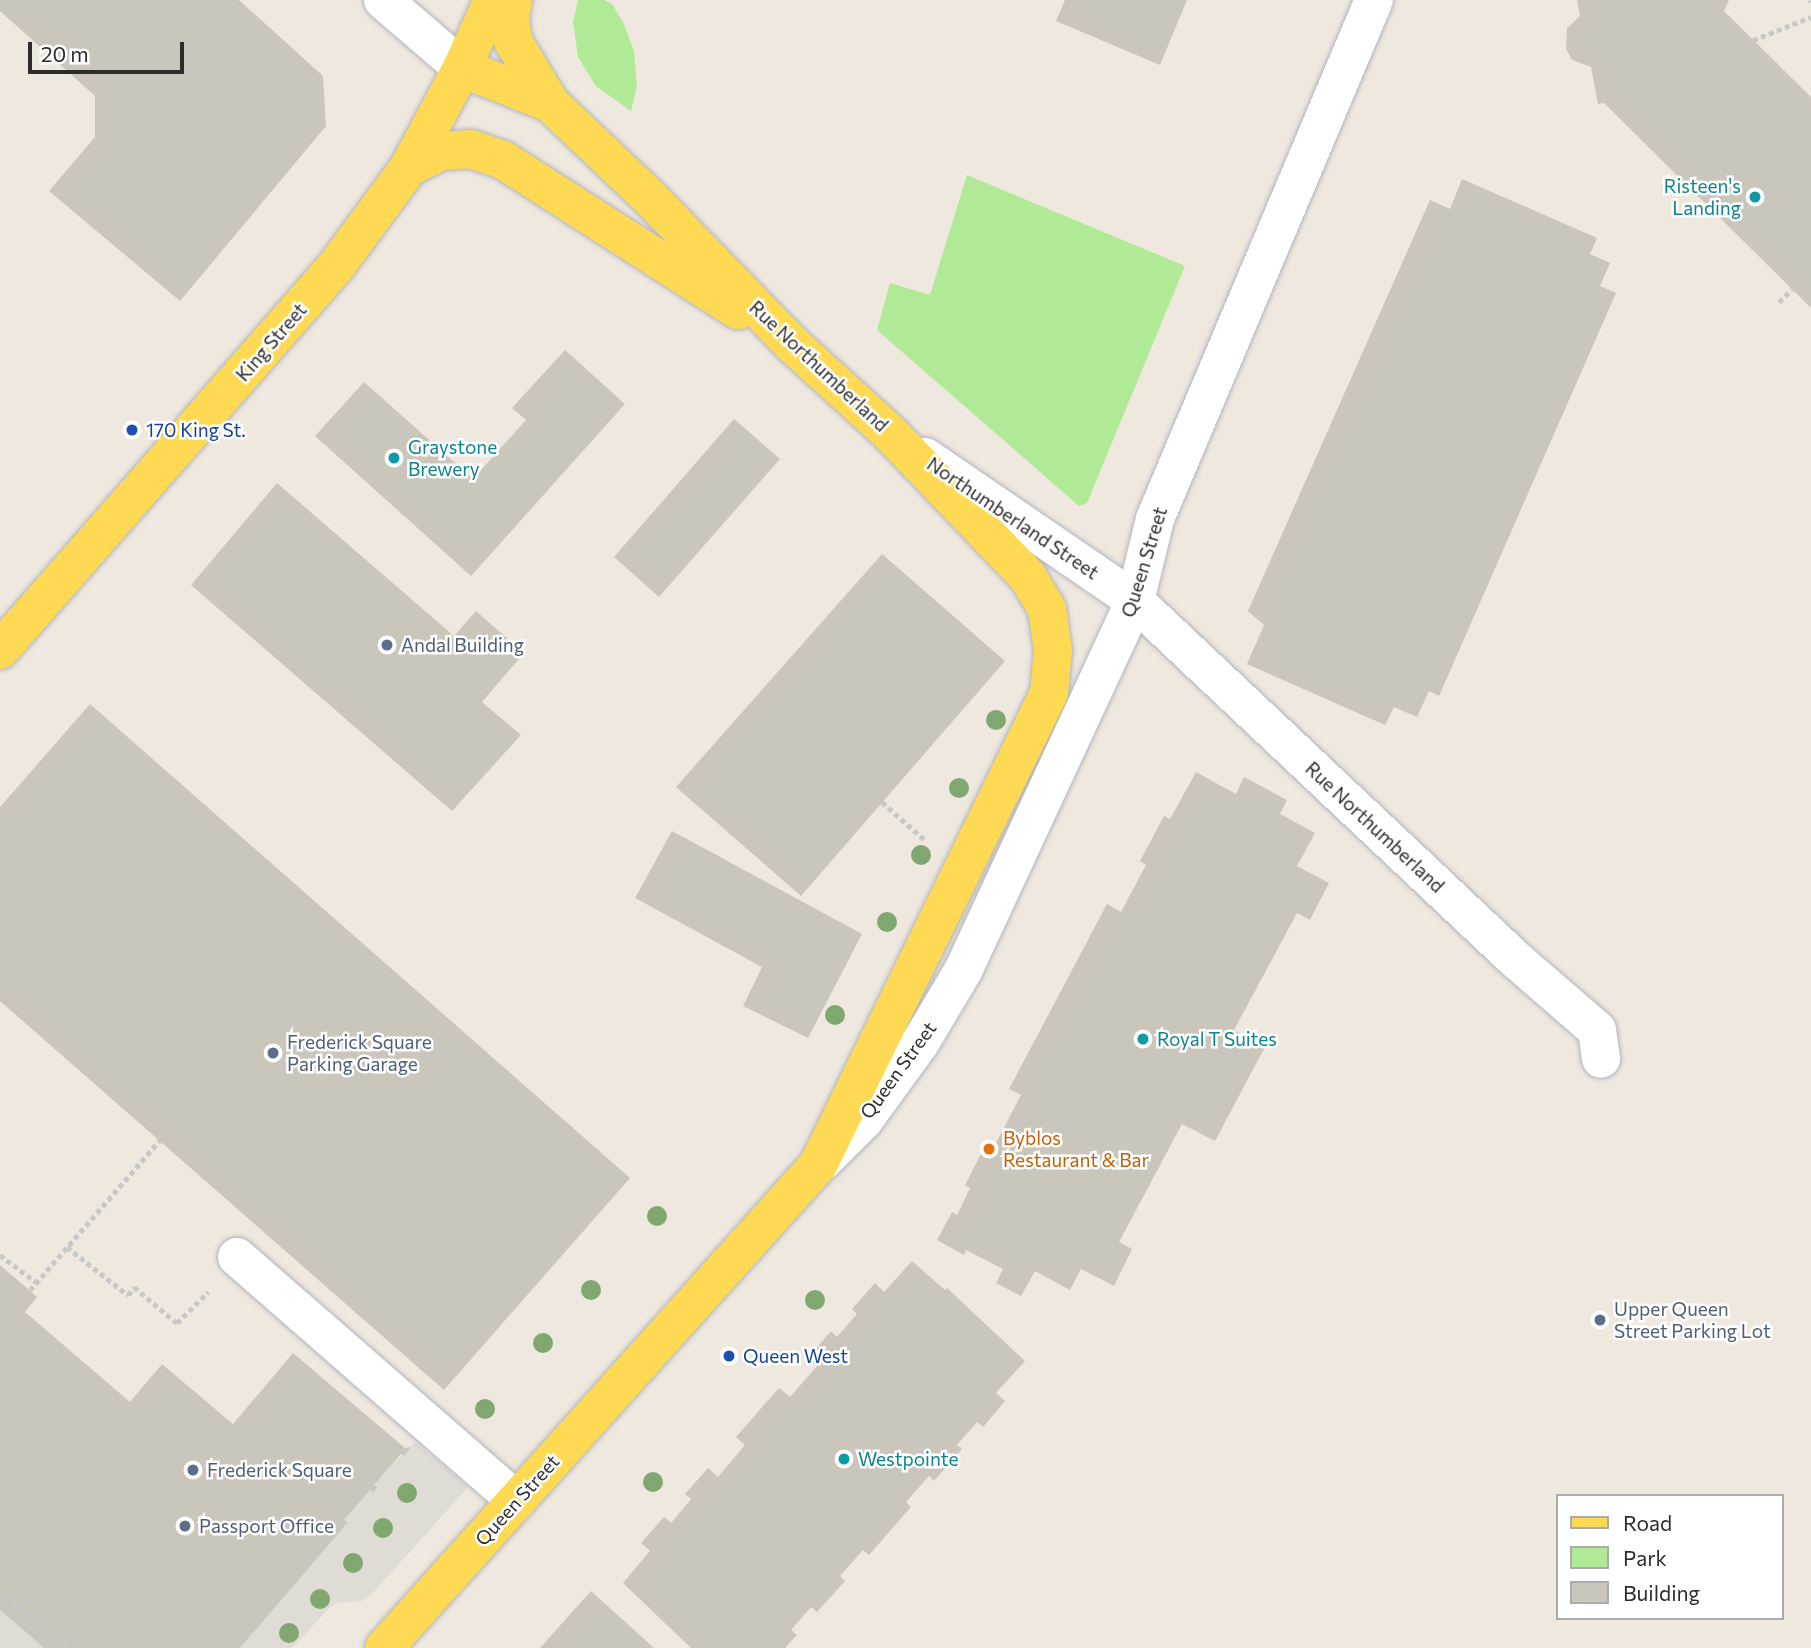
<!DOCTYPE html>
<html>
<head>
<meta charset="utf-8">
<style>
  body { margin:0 }
  #map { position:relative; width:1811px; height:1648px; overflow:hidden; background:#efe8de; font-family:Commissioner,sans-serif }
  div>[style] { position:absolute }
  [style*='--x'] { left:calc(var(--x)*1px); top:calc(var(--y)*1px); width:calc(var(--w)*1px); rotate:calc(var(--a)*1deg) }
  .green>* { inset:0; background:#b0ea96 }
  .plaza>* { inset:0; background:#dfdbd5 }
  .building>* { inset:0; background:#cac6bc }
  .path>* { height:4.5px; margin-top:-2.25px; transform-origin:0; background:repeating-linear-gradient(90deg,#c8c8c8 0 5px,transparent 0 8.5px) }
  .roads { filter:drop-shadow(0 0 2px #b2b4c1) drop-shadow(0 0 2px #b2b4c1) }
  .minor>* { height:38px; margin:-19px; padding:0 19px; transform-origin:19px; border-radius:19px; background:#fff }
  .major>* { height:38px; margin:-19px; padding:0 19px; transform-origin:19px; border-radius:19px; background:#feda54 }
  .trees>* { width:20px; height:20px; margin:-10px; border-radius:50%; background:#80a76f }
  .dots>* { width:19px; height:19px; translate:-50% -50%; box-sizing:border-box; border:4px solid #fff; border-radius:50% }
  span { translate:-50% -50%; white-space:nowrap; text-align:center; line-height:1.15; -webkit-text-stroke:5px #fff; paint-order:stroke }
  .culture-label { font-size:19px; color:#0d838f }
  .right { translate:-100% -50%; text-align:right }
  .left { translate:0 -50%; text-align:left }
  .street-label { font-size:19px; color:#2c2c2c }
  .transit-label { font-size:19px; color:#164399 }
  .service-label { font-size:19px; color:#4e5e75 }
  .food-label { font-size:19px; color:#c56008 }
  .legend { position:absolute; left:1556px; top:1494px; width:228px; height:126px; box-sizing:border-box; background:#fff; border:2px solid #ababab; margin:0; padding:9px 12px; list-style:none; font-size:21px; color:#2c2c2c }
  .legend li { display:flex; align-items:center; gap:14px; height:35px }
  .legend b { width:35px; border:2px solid #ababab }
  .scale { position:absolute; left:28px; top:42px; width:156px; height:32px; box-sizing:border-box; border:4px solid #2c2c2c; border-top:0; padding-left:9px; font-size:21px; line-height:24px; white-space:nowrap; color:#2c2c2c; -webkit-text-stroke:5px #fff; paint-order:stroke }
</style>
</head>
<body>
<div id="map">
  <div class="green">
    <div style="clip-path:polygon(578px 0,604px 0,612px 4px,623px 22px,634px 51px,637px 86px,631px 111px,596px 86px,578px 57px,573px 22px)"></div>
    <div style="clip-path:polygon(967px 175px,1185px 266px,1087px 503px,1079px 506px,877px 330px,890px 283px,930px 295px)"></div>
  </div>
  <div class="plaza">
    <div style="clip-path:polygon(415px 1442px,468px 1487px,371px 1595px,362px 1601px,338px 1603px,330px 1607px,292px 1648px,240px 1648px,346px 1523px,344px 1520px,370px 1490px,373px 1492px,377px 1487px,374px 1484px)"></div>
    <div style="clip-path:polygon(0 1610px,44px 1648px,0 1648px)"></div>
  </div>
  <div class="building">
    <div style="clip-path:polygon(0 0,239px 0,323px 76px,326px 126px,180px 301px,49px 191px,95px 137px,95px 96px,0 11px)"></div>
    <div style="clip-path:polygon(1065px 0,1187px 0,1160px 65px,1056px 21px)"></div>
    <div style="clip-path:polygon(1577px 0,1729px 0,1724px 11px,1811px 97px,1811px 308px,1604px 103px,1598px 104px,1591px 67px,1572px 60px,1566px 49px,1567px 28px,1580px 16px)"></div>
    <div style="clip-path:polygon(1462px 179px,1597px 238px,1590px 254px,1610px 263px,1600px 286px,1616px 293px,1439px 696px,1429px 691px,1417px 717px,1394px 707px,1385px 725px,1247px 664px,1264px 625px,1248px 611px,1430px 200px,1450px 209px)"></div>
    <div style="clip-path:polygon(565px 350px,625px 404px,471px 576px,315px 436px,364px 382px,473px 479px,526px 420px,512px 408px)"></div>
    <div style="clip-path:polygon(734px 419px,780px 459px,659px 597px,614px 557px)"></div>
    <div style="clip-path:polygon(277px 483px,454px 636px,476px 611px,524px 653px,482px 702px,521px 735px,452px 811px,191px 585px)"></div>
    <div style="clip-path:polygon(882px 554px,1005px 661px,801px 896px,676px 787px)"></div>
    <div style="clip-path:polygon(90px 704px,630px 1178px,444px 1390px,0 1001px,0 807px)"></div>
    <div style="clip-path:polygon(1196px 772px,1236px 794px,1244px 777px,1287px 800px,1280px 814px,1315px 833px,1297px 866px,1329px 883px,1310px 920px,1297px 913px,1234px 1030px,1265px 1047px,1215px 1141px,1182px 1124px,1119px 1242px,1132px 1249px,1114px 1286px,1081px 1269px,1070px 1290px,1035px 1271px,1021px 1296px,996px 1283px,1003px 1269px,966px 1250px,964px 1255px,937px 1240px,952px 1212px,957px 1215px,970px 1188px,965px 1185px,988px 1140px,996px 1143px,1021px 1095px,1009px 1089px,1107px 904px,1121px 912px,1146px 865px,1140px 861px,1164px 816px,1170px 819px)"></div>
    <div style="clip-path:polygon(672px 831px,862px 934px,808px 1038px,743px 1006px,762px 967px,635px 898px)"></div>
    <div style="clip-path:polygon(912px 1261px,945px 1290px,947px 1288px,1025px 1361px,996px 1393px,1005px 1401px,983px 1427px,977px 1422px,957px 1445px,962px 1449px,934px 1481px,929px 1476px,906px 1502px,911px 1507px,869px 1555px,863px 1550px,840px 1576px,845px 1581px,817px 1612px,811px 1607px,791px 1630px,797px 1635px,785px 1648px,691px 1648px,623px 1583px,650px 1551px,641px 1543px,664px 1517px,671px 1523px,691px 1499px,685px 1494px,708px 1468px,718px 1477px,745px 1445px,736px 1437px,779px 1388px,790px 1397px,817px 1366px,808px 1358px,831px 1331px,837px 1337px,857px 1314px,852px 1309px,875px 1283px,884px 1292px)"></div>
    <div style="clip-path:polygon(0 1265px,37px 1297px,25px 1312px,130px 1402px,162px 1364px,233px 1424px,293px 1353px,405px 1448px,411px 1447px,404px 1456px,401px 1454px,374px 1485px,377px 1487px,373px 1493px,370px 1490px,344px 1520px,347px 1522px,342px 1529px,240px 1648px,44px 1648px,0 1610px)"></div>
    <div style="clip-path:polygon(591px 1591px,654px 1648px,540px 1648px)"></div>
  </div>
  <div class="path">
    <div style="--x:1810;--y:0;--w:2;--a:63"></div>
    <div style="--x:1753;--y:40;--w:62;--a:-21.6"></div>
    <div style="--x:1779;--y:302;--w:18;--a:-45"></div>
    <div style="--x:882;--y:802;--w:59;--a:41.6"></div>
    <div style="--x:67;--y:1247;--w:78;--a:38.2"></div>
    <div style="--x:128;--y:1295;--w:10;--a:-53"></div>
    <div style="--x:134;--y:1287;--w:56;--a:39.9"></div>
    <div style="--x:177;--y:1323;--w:44;--a:-45"></div>
    <div style="--x:0;--y:1255;--w:45;--a:36.9"></div>
    <div style="--x:30;--y:1290;--w:198;--a:-49.1"></div>
    <div style="--x:0;--y:1590;--w:89;--a:40.5"></div>
  </div>
  <div class="roads">
    <div class="minor">
      <div style="--x:383;--y:0;--w:104;--a:40.7"></div>
      <div style="--x:925;--y:457;--w:255;--a:34.4"></div>
      <div style="--x:1135;--y:601;--w:522;--a:43.29"></div>
      <div style="--x:1515;--y:959;--w:108;--a:40.9"></div>
      <div style="--x:1597;--y:1030;--w:29;--a:82"></div>
      <div style="--x:823;--y:1161;--w:58;--a:-45"></div>
      <div style="--x:864;--y:1120;--w:95;--a:-54"></div>
      <div style="--x:920;--y:1043;--w:84;--a:-59.2"></div>
      <div style="--x:963;--y:971;--w:408;--a:-65.1"></div>
      <div style="--x:1135;--y:601;--w:84;--a:-76.3"></div>
      <div style="--x:1155;--y:519;--w:563;--a:-67.12"></div>
      <div style="--x:237;--y:1257;--w:371;--a:41.1"></div>
    </div>
    <div class="major">
      <div style="--x:462;--y:68;--w:95;--a:21.7"></div>
      <div style="--x:409;--y:167;--w:37;--a:-26"></div>
      <div style="--x:442;--y:151;--w:29;--a:-4"></div>
      <div style="--x:471;--y:149;--w:34;--a:19"></div>
      <div style="--x:503;--y:160;--w:279;--a:32.6"></div>
      <div style="--x:0;--y:650;--w:512;--a:-48.8"></div>
      <div style="--x:337;--y:265;--w:122;--a:-53.7"></div>
      <div style="--x:409;--y:167;--w:112;--a:-61.8"></div>
      <div style="--x:462;--y:68;--w:75;--a:-65.5"></div>
      <div style="--x:384;--y:1648;--w:649;--a:-48.06"></div>
      <div style="--x:818;--y:1165;--w:525;--a:-63.92"></div>
      <div style="--x:1049;--y:693;--w:43;--a:-84.7"></div>
      <div style="--x:1053;--y:650;--w:41;--a:-98.3"></div>
      <div style="--x:1047;--y:609;--w:37;--a:-121"></div>
      <div style="--x:1028;--y:577;--w:197;--a:-133.8"></div>
      <div style="--x:892;--y:435;--w:134;--a:-137.7"></div>
      <div style="--x:793;--y:345;--w:205;--a:-134.2"></div>
      <div style="--x:650;--y:198;--w:138;--a:-136.5"></div>
      <div style="--x:550;--y:103;--w:72;--a:-120.8"></div>
      <div style="--x:513;--y:41;--w:25;--a:-97"></div>
      <div style="--x:510;--y:16;--w:16;--a:-79"></div>
    </div>
  </div>
  <div class="trees">
    <div style="left:996px;top:720px"></div>
    <div style="left:959px;top:788px"></div>
    <div style="left:921px;top:855px"></div>
    <div style="left:887px;top:922px"></div>
    <div style="left:835px;top:1015px"></div>
    <div style="left:657px;top:1216px"></div>
    <div style="left:591px;top:1290px"></div>
    <div style="left:815px;top:1300px"></div>
    <div style="left:543px;top:1343px"></div>
    <div style="left:485px;top:1409px"></div>
    <div style="left:653px;top:1482px"></div>
    <div style="left:407px;top:1493px"></div>
    <div style="left:383px;top:1528px"></div>
    <div style="left:353px;top:1563px"></div>
    <div style="left:320px;top:1599px"></div>
    <div style="left:289px;top:1633px"></div>
  </div>
  <div class="dots">
    <div style="left:1755px;top:197px;background:#0f9aa8"></div>
    <div style="left:132px;top:430px;background:#1a4fb4"></div>
    <div style="left:394px;top:458px;background:#0f9aa8"></div>
    <div style="left:387px;top:645px;background:#5c6f8a"></div>
    <div style="left:1143px;top:1039px;background:#0f9aa8"></div>
    <div style="left:273px;top:1053px;background:#5c6f8a"></div>
    <div style="left:989px;top:1149px;background:#e8710a"></div>
    <div style="left:1600px;top:1320px;background:#5c6f8a"></div>
    <div style="left:729px;top:1356px;background:#1a4fb4"></div>
    <div style="left:844px;top:1459px;background:#0f9aa8"></div>
    <div style="left:193px;top:1470px;background:#5c6f8a"></div>
    <div style="left:185px;top:1526px;background:#5c6f8a"></div>
  </div>
  <div class="culture-label">
    <span class="right" style="left:1741px;top:197px">Risteen's<br>Landing</span>
    <span class="left" style="left:408px;top:458px">Graystone<br>Brewery</span>
    <span class="left" style="left:1157px;top:1039px">Royal T Suites</span>
    <span class="left" style="left:858px;top:1459px">Westpointe</span>
  </div>
  <div class="street-label">
    <span style="left:271px;top:342px;rotate:-49deg">King Street</span>
    <span style="left:819px;top:366px;rotate:43deg">Rue Northumberland</span>
    <span style="left:1013px;top:518px;rotate:34deg">Northumberland Street</span>
    <span style="left:1144px;top:562px;rotate:-73deg">Queen Street</span>
    <span style="left:1375px;top:827px;rotate:43deg">Rue Northumberland</span>
    <span style="left:898px;top:1070px;rotate:-54deg">Queen Street</span>
    <span style="left:517px;top:1500px;rotate:-48deg">Queen Street</span>
  </div>
  <div class="transit-label">
    <span class="left" style="left:146px;top:430px">170 King St.</span>
    <span class="left" style="left:743px;top:1356px">Queen West</span>
  </div>
  <div class="service-label">
    <span class="left" style="left:401px;top:645px">Andal Building</span>
    <span class="left" style="left:287px;top:1053px">Frederick Square<br>Parking Garage</span>
    <span class="left" style="left:1614px;top:1320px">Upper Queen<br>Street Parking Lot</span>
    <span class="left" style="left:207px;top:1470px">Frederick Square</span>
    <span class="left" style="left:199px;top:1526px">Passport Office</span>
  </div>
  <div class="food-label">
    <span class="left" style="left:1003px;top:1149px">Byblos<br>Restaurant &amp; Bar</span>
  </div>
  <ul class="legend">
  <li><b style="height:9px;background:#feda54"></b>Road</li>
  <li><b style="height:19px;background:#b0ea96"></b>Park</li>
  <li><b style="height:19px;background:#cac6bc"></b>Building</li>
  </ul>
  <div class="scale">20 m</div>
</div>
</body>
</html>
